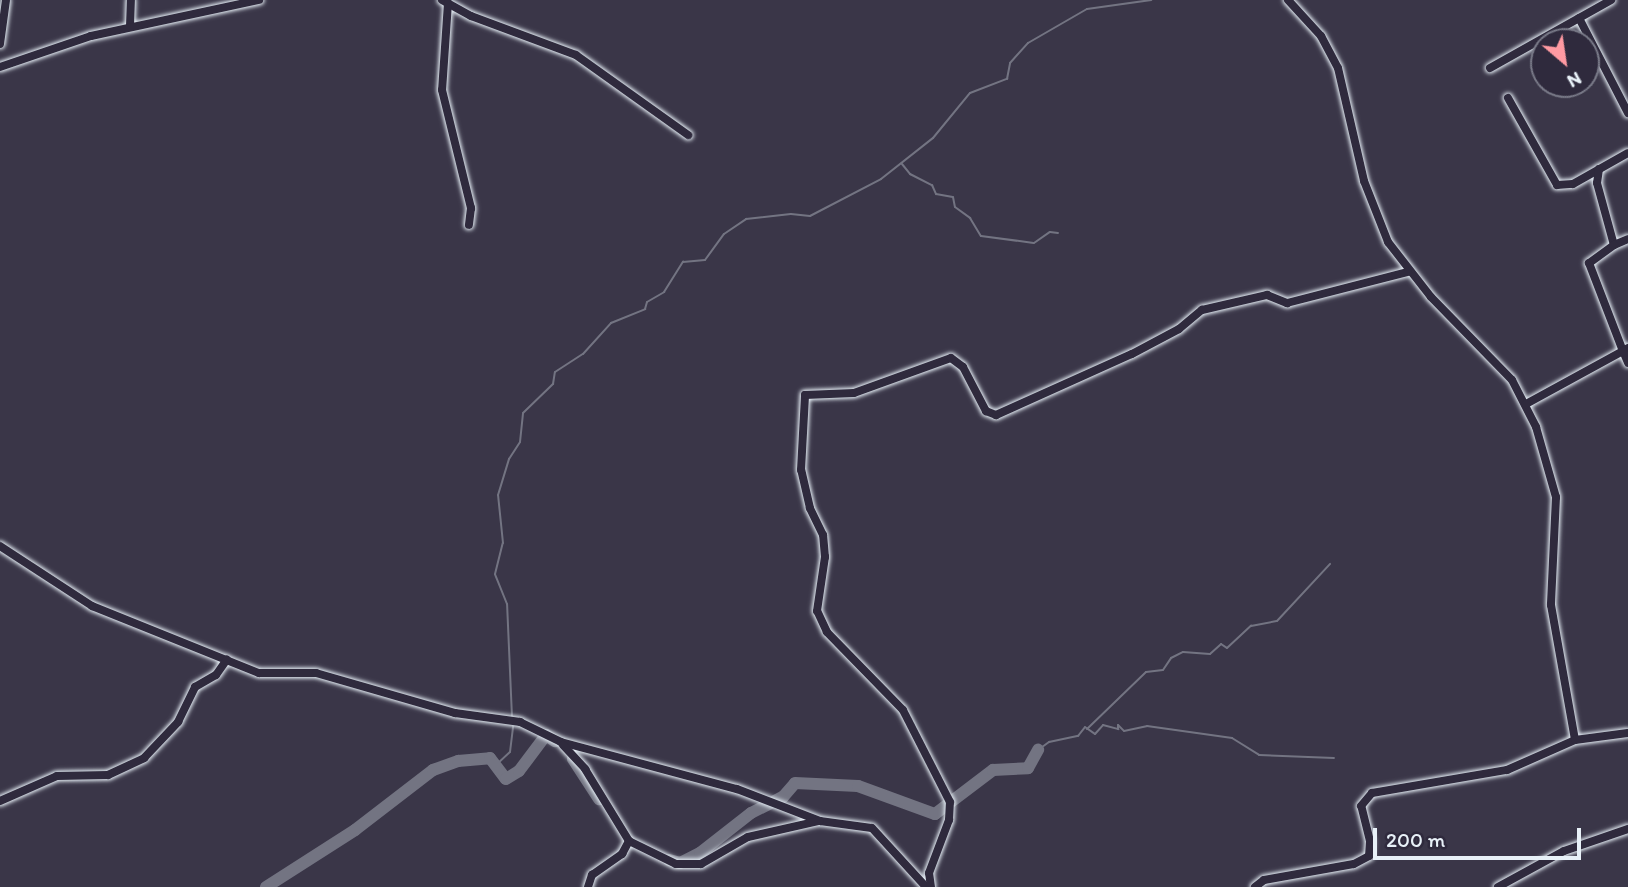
<!DOCTYPE html>
<html>
<head>
<meta charset="utf-8">
<style>
  body { margin:0 }
  #map { position:relative; width:1628px; height:887px; overflow:hidden; background:#3a3648; font-family:Itim,sans-serif }
  div>[style] { position:absolute }
  [style*='--x'] { left:calc(var(--x)*1px); top:calc(var(--y)*1px); width:calc(var(--w)*1px); rotate:calc(var(--a)*1deg) }
  .stream>* { height:2px; margin:-1px; padding:0 1px; transform-origin:1px; border-radius:1px; background:#737482 }
  .river>* { height:12px; margin:-6px; padding:0 6px; transform-origin:6px; border-radius:6px; background:#737482 }
  .roads { filter:drop-shadow(0 0 2px #e8f1f8) drop-shadow(0 0 2px #e8f1f8) }
  .minor>* { height:8px; margin:-4px; padding:0 4px; transform-origin:4px; border-radius:4px; background:#2f2a3d }
  span { translate:-50% -50%; white-space:nowrap; text-align:center; line-height:1.15; -webkit-text-stroke:5px #2f2a3d; paint-order:stroke }
  .north { position:absolute; left:1530px; top:28px; width:70px; height:70px; box-sizing:border-box; background:#2f2a3d; border:2px solid #797a88; border-radius:50%; rotate:151deg; font-size:19px; font-weight:700; line-height:28px; text-align:center; color:#e8f1f8 }
  .north::after { content:''; display:block; margin:auto; width:24px; height:32px; background:#ff9aa2; clip-path:polygon(50% 0,100% 100%,50% 72%,0 100%) }
  .scale { position:absolute; left:1373px; top:828px; width:208px; height:32px; box-sizing:border-box; border:4px solid #e8f1f8; border-top:0; padding-left:9px; font-size:21px; line-height:24px; white-space:nowrap; color:#e8f1f8; -webkit-text-stroke:5px #2f2a3d; paint-order:stroke }
</style>
</head>
<body>
<div id="map">
  <div class="stream">
    <div style="--x:902;--y:164;--w:13;--a:51"></div>
    <div style="--x:910;--y:174;--w:25;--a:27"></div>
    <div style="--x:932;--y:185;--w:10;--a:66"></div>
    <div style="--x:936;--y:194;--w:17;--a:10"></div>
    <div style="--x:953;--y:197;--w:10;--a:79"></div>
    <div style="--x:955;--y:207;--w:19;--a:36"></div>
    <div style="--x:970;--y:218;--w:21;--a:59"></div>
    <div style="--x:981;--y:236;--w:53;--a:7.5"></div>
    <div style="--x:1034;--y:243;--w:19;--a:-35"></div>
    <div style="--x:1050;--y:232;--w:8;--a:7"></div>
    <div style="--x:512;--y:717;--w:113;--a:-92.5"></div>
    <div style="--x:507;--y:604;--w:32;--a:-112"></div>
    <div style="--x:495;--y:574;--w:32;--a:-76"></div>
    <div style="--x:503;--y:543;--w:48;--a:-95.9"></div>
    <div style="--x:498;--y:495;--w:38;--a:-73"></div>
    <div style="--x:509;--y:459;--w:20;--a:-57"></div>
    <div style="--x:520;--y:442;--w:29;--a:-84"></div>
    <div style="--x:523;--y:413;--w:42;--a:-44"></div>
    <div style="--x:553;--y:384;--w:12;--a:-81"></div>
    <div style="--x:555;--y:372;--w:33;--a:-33"></div>
    <div style="--x:583;--y:354;--w:42;--a:-47.9"></div>
    <div style="--x:611;--y:323;--w:37;--a:-22"></div>
    <div style="--x:645;--y:309;--w:7;--a:-74"></div>
    <div style="--x:647;--y:302;--w:20;--a:-30"></div>
    <div style="--x:664;--y:292;--w:36;--a:-58"></div>
    <div style="--x:683;--y:262;--w:22;--a:-5"></div>
    <div style="--x:705;--y:260;--w:32;--a:-54"></div>
    <div style="--x:724;--y:234;--w:27;--a:-34"></div>
    <div style="--x:746;--y:219;--w:45;--a:-6.3"></div>
    <div style="--x:791;--y:214;--w:19;--a:6"></div>
    <div style="--x:810;--y:216;--w:80;--a:-27.5"></div>
    <div style="--x:881;--y:179;--w:66;--a:-38.3"></div>
    <div style="--x:933;--y:138;--w:58;--a:-50.6"></div>
    <div style="--x:970;--y:93;--w:40;--a:-21"></div>
    <div style="--x:1007;--y:79;--w:16;--a:-79"></div>
    <div style="--x:1010;--y:63;--w:27;--a:-48"></div>
    <div style="--x:1028;--y:43;--w:68;--a:-30"></div>
    <div style="--x:1087;--y:9;--w:65;--a:-8"></div>
    <div style="--x:1087;--y:729;--w:82;--a:-44"></div>
    <div style="--x:1146;--y:672;--w:17;--a:-7"></div>
    <div style="--x:1163;--y:670;--w:14;--a:-56"></div>
    <div style="--x:1171;--y:658;--w:13;--a:-27"></div>
    <div style="--x:1183;--y:652;--w:27;--a:4"></div>
    <div style="--x:1210;--y:654;--w:15;--a:-42"></div>
    <div style="--x:1221;--y:644;--w:7;--a:34"></div>
    <div style="--x:1227;--y:648;--w:33;--a:-43"></div>
    <div style="--x:1251;--y:626;--w:26;--a:-11"></div>
    <div style="--x:1277;--y:621;--w:78;--a:-47.1"></div>
    <div style="--x:1038;--y:750;--w:14;--a:-36"></div>
    <div style="--x:1049;--y:742;--w:30;--a:-12"></div>
    <div style="--x:1078;--y:736;--w:11;--a:-52"></div>
    <div style="--x:1085;--y:727;--w:12;--a:35"></div>
    <div style="--x:1095;--y:734;--w:12;--a:-48"></div>
    <div style="--x:1103;--y:725;--w:16;--a:15"></div>
    <div style="--x:1118;--y:729;--w:4;--a:-90"></div>
    <div style="--x:1118;--y:725;--w:8;--a:45"></div>
    <div style="--x:1124;--y:731;--w:24;--a:-12"></div>
    <div style="--x:1147;--y:726;--w:86;--a:8"></div>
    <div style="--x:1232;--y:738;--w:32;--a:32"></div>
    <div style="--x:1259;--y:755;--w:75;--a:2.3"></div>
    <div style="--x:496;--y:765;--w:19;--a:-43"></div>
    <div style="--x:510;--y:752;--w:26;--a:-83"></div>
  </div>
  <div class="river">
    <div style="--x:573;--y:759;--w:48;--a:57"></div>
    <div style="--x:669;--y:860;--w:11;--a:15"></div>
    <div style="--x:680;--y:863;--w:22;--a:-27"></div>
    <div style="--x:700;--y:853;--w:65;--a:-38.1"></div>
    <div style="--x:751;--y:813;--w:36;--a:-27"></div>
    <div style="--x:783;--y:797;--w:18;--a:-49"></div>
    <div style="--x:795;--y:783;--w:63;--a:2.7"></div>
    <div style="--x:858;--y:786;--w:82;--a:20"></div>
    <div style="--x:935;--y:814;--w:73;--a:-37.2"></div>
    <div style="--x:993;--y:770;--w:35;--a:-3"></div>
    <div style="--x:1028;--y:768;--w:21;--a:-61"></div>
    <div style="--x:266;--y:887;--w:106;--a:-32.6"></div>
    <div style="--x:355;--y:830;--w:98;--a:-37.6"></div>
    <div style="--x:433;--y:770;--w:27;--a:-20"></div>
    <div style="--x:458;--y:761;--w:32;--a:-5"></div>
    <div style="--x:490;--y:758;--w:26;--a:53"></div>
    <div style="--x:506;--y:779;--w:15;--a:-32"></div>
    <div style="--x:519;--y:771;--w:45;--a:-53.1"></div>
    <div style="--x:546;--y:735;--w:11;--a:34"></div>
  </div>
  <div class="roads">
    <div class="minor">
      <div style="--x:442;--y:0;--w:33;--a:29"></div>
      <div style="--x:471;--y:16;--w:112;--a:20.4"></div>
      <div style="--x:576;--y:55;--w:138;--a:35.5"></div>
      <div style="--x:1288;--y:0;--w:49;--a:47.5"></div>
      <div style="--x:1321;--y:36;--w:36;--a:62"></div>
      <div style="--x:1338;--y:68;--w:116;--a:77"></div>
      <div style="--x:1364;--y:181;--w:66;--a:68.5"></div>
      <div style="--x:1388;--y:242;--w:70;--a:52"></div>
      <div style="--x:1431;--y:297;--w:116;--a:45.7"></div>
      <div style="--x:1512;--y:380;--w:53;--a:62.9"></div>
      <div style="--x:1536;--y:427;--w:73;--a:74.1"></div>
      <div style="--x:1556;--y:497;--w:108;--a:92.7"></div>
      <div style="--x:1551;--y:605;--w:137;--a:79.9"></div>
      <div style="--x:448;--y:3;--w:87;--a:93.9"></div>
      <div style="--x:442;--y:90;--w:122;--a:76.2"></div>
      <div style="--x:471;--y:208;--w:17;--a:97"></div>
      <div style="--x:1579;--y:18;--w:107;--a:62.7"></div>
      <div style="--x:130;--y:26;--w:26;--a:-88"></div>
      <div style="--x:0;--y:44;--w:44;--a:-82.2"></div>
      <div style="--x:0;--y:67;--w:96;--a:-18.8"></div>
      <div style="--x:91;--y:36;--w:172;--a:-12.1"></div>
      <div style="--x:1490;--y:68;--w:139;--a:-29.3"></div>
      <div style="--x:1508;--y:98;--w:100;--a:60.6"></div>
      <div style="--x:1557;--y:185;--w:16;--a:-4"></div>
      <div style="--x:1573;--y:184;--w:63;--a:-29.4"></div>
      <div style="--x:1599;--y:169;--w:14;--a:98"></div>
      <div style="--x:1597;--y:183;--w:64;--a:74.7"></div>
      <div style="--x:1614;--y:245;--w:15;--a:-23"></div>
      <div style="--x:1614;--y:245;--w:31;--a:144"></div>
      <div style="--x:1589;--y:263;--w:94;--a:68.9"></div>
      <div style="--x:1623;--y:351;--w:6;--a:-31"></div>
      <div style="--x:1526;--y:404;--w:111;--a:-28.7"></div>
      <div style="--x:1623;--y:351;--w:13;--a:67"></div>
      <div style="--x:0;--y:546;--w:110;--a:33.1"></div>
      <div style="--x:92;--y:606;--w:180;--a:21.9"></div>
      <div style="--x:259;--y:673;--w:57;--a:0"></div>
      <div style="--x:316;--y:673;--w:145;--a:16.1"></div>
      <div style="--x:455;--y:713;--w:66;--a:7.9"></div>
      <div style="--x:520;--y:722;--w:46;--a:26"></div>
      <div style="--x:561;--y:742;--w:182;--a:15"></div>
      <div style="--x:737;--y:789;--w:89;--a:21.1"></div>
      <div style="--x:820;--y:821;--w:52;--a:7.7"></div>
      <div style="--x:872;--y:828;--w:80;--a:47.5"></div>
      <div style="--x:563;--y:745;--w:33;--a:47"></div>
      <div style="--x:585;--y:769;--w:84;--a:58.6"></div>
      <div style="--x:629;--y:841;--w:52;--a:26.1"></div>
      <div style="--x:676;--y:864;--w:25;--a:0"></div>
      <div style="--x:701;--y:864;--w:54;--a:-29.9"></div>
      <div style="--x:748;--y:837;--w:73;--a:-12.7"></div>
      <div style="--x:0;--y:801;--w:62;--a:-23.7"></div>
      <div style="--x:57;--y:776;--w:51;--a:-1.1"></div>
      <div style="--x:108;--y:775;--w:40;--a:-25"></div>
      <div style="--x:144;--y:758;--w:50;--a:-46.6"></div>
      <div style="--x:178;--y:722;--w:39;--a:-64"></div>
      <div style="--x:195;--y:687;--w:24;--a:-30"></div>
      <div style="--x:216;--y:675;--w:19;--a:-55"></div>
      <div style="--x:588;--y:887;--w:13;--a:-72"></div>
      <div style="--x:592;--y:875;--w:37;--a:-35"></div>
      <div style="--x:622;--y:854;--w:15;--a:-62"></div>
      <div style="--x:931;--y:887;--w:14;--a:-98"></div>
      <div style="--x:929;--y:873;--w:57;--a:-69.3"></div>
      <div style="--x:949;--y:820;--w:18;--a:-87"></div>
      <div style="--x:950;--y:802;--w:103;--a:-117.1"></div>
      <div style="--x:903;--y:710;--w:109;--a:-134.3"></div>
      <div style="--x:827;--y:632;--w:23;--a:-115"></div>
      <div style="--x:817;--y:611;--w:55;--a:-81.6"></div>
      <div style="--x:825;--y:557;--w:22;--a:-95"></div>
      <div style="--x:823;--y:535;--w:30;--a:-116"></div>
      <div style="--x:810;--y:508;--w:39;--a:-103"></div>
      <div style="--x:801;--y:470;--w:75;--a:-86.9"></div>
      <div style="--x:805;--y:395;--w:49;--a:-2.3"></div>
      <div style="--x:854;--y:393;--w:103;--a:-19.8"></div>
      <div style="--x:951;--y:358;--w:15;--a:37"></div>
      <div style="--x:963;--y:367;--w:50;--a:62.4"></div>
      <div style="--x:986;--y:411;--w:11;--a:22"></div>
      <div style="--x:996;--y:415;--w:149;--a:-24.2"></div>
      <div style="--x:1132;--y:354;--w:53;--a:-28"></div>
      <div style="--x:1179;--y:329;--w:30;--a:-40"></div>
      <div style="--x:1202;--y:310;--w:67;--a:-13"></div>
      <div style="--x:1267;--y:295;--w:22;--a:22"></div>
      <div style="--x:1287;--y:303;--w:125;--a:-14.4"></div>
      <div style="--x:1255;--y:887;--w:11;--a:-38"></div>
      <div style="--x:1264;--y:880;--w:91;--a:-10.1"></div>
      <div style="--x:1354;--y:864;--w:17;--a:-28"></div>
      <div style="--x:1369;--y:856;--w:15;--a:-86"></div>
      <div style="--x:1370;--y:841;--w:36;--a:-104"></div>
      <div style="--x:1361;--y:806;--w:17;--a:-50"></div>
      <div style="--x:1372;--y:793;--w:137;--a:-9.7"></div>
      <div style="--x:1507;--y:770;--w:74;--a:-23.8"></div>
      <div style="--x:1575;--y:740;--w:53;--a:-7.5"></div>
      <div style="--x:1498;--y:887;--w:75;--a:-28.6"></div>
      <div style="--x:1564;--y:851;--w:68;--a:-19"></div>
    </div>
  </div>
  <div class="north">N</div>
  <div class="scale">200 m</div>
</div>
</body>
</html>
